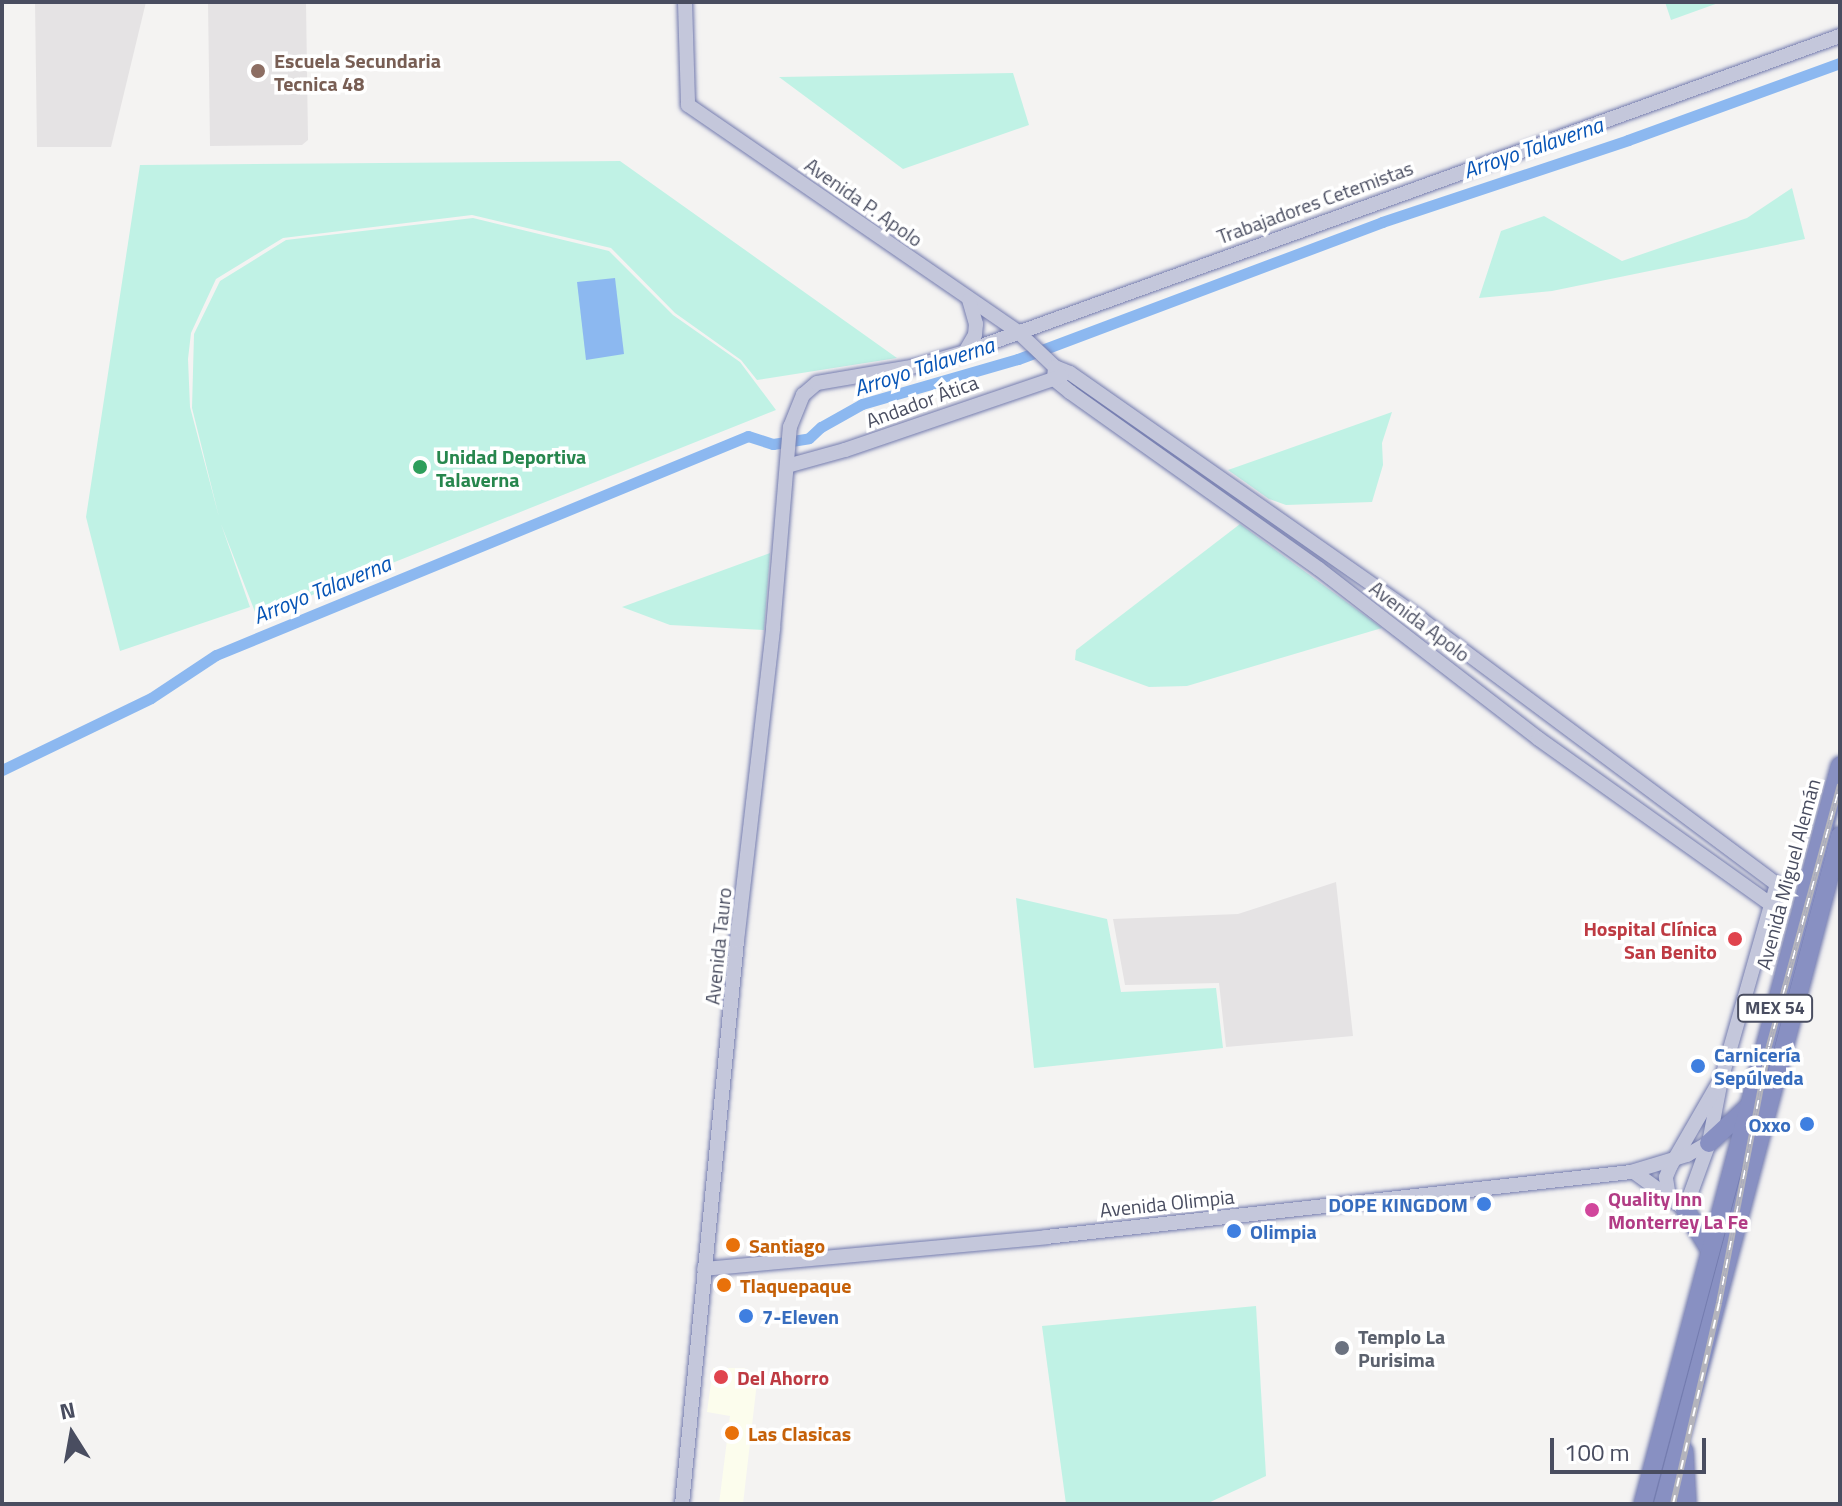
<!DOCTYPE html>
<html>
<head>
<meta charset="utf-8">
<style>
  body { margin:0 }
  #map { position:relative; width:1842px; height:1506px; overflow:hidden; background:#f4f3f2; font-family:"Titillium Web",sans-serif }
  div>[style] { position:absolute }
  [style*='--x'] { left:calc(var(--x)*1px); top:calc(var(--y)*1px); width:calc(var(--w)*1px); rotate:calc(var(--a)*1deg) }
  .commercial>* { inset:0; background:#fcfded }
  .education>* { inset:0; background:#e5e3e4 }
  .green>* { inset:0; background:#c0f2e5 }
  .water>* { inset:0; background:#8cb8f0 }
  .canal>* { height:11px; margin:-5.5px; padding:0 5.5px; transform-origin:5.5px; border-radius:5.5px; background:#8cb8f0 }
  .roads { filter:drop-shadow(0 0 2px #737bae) drop-shadow(0 0 2px #737bae) }
  .secondary>* { height:14px; margin:-7px; padding:0 7px; transform-origin:7px; border-radius:7px; background:#c4c7db }
  .highway>* { height:18px; margin:-9px; padding:0 9px; transform-origin:9px; border-radius:9px; background:#8890c2 }
  .rail>* { height:6px; margin-top:-3px; transform-origin:0; background:repeating-linear-gradient(90deg,#fff 0 9px,#b4b4bc 0 18px); box-sizing:border-box; border-block:2px solid #b4b4bc }
  .dots>* { width:22px; height:22px; translate:-50% -50%; box-sizing:border-box; border:4px solid #fff; border-radius:50% }
  span { translate:-50% -50%; white-space:nowrap; text-align:center; line-height:1.15; -webkit-text-stroke:7px #fff; paint-order:stroke }
  .shield-label span { padding:2px 6px; background:#fff; border:2px solid; border-radius:6px; -webkit-text-stroke-width:0 }
  .shield-label { font-size:18px; color:#494d60; font-weight:700 }
  .education-label { font-size:20px; color:#785e54; font-weight:700 }
  .left { translate:0 -50%; text-align:left }
  .street-label { font-size:20px; color:#494d60 }
  .leisure-label { font-size:20px; color:#27864d; font-weight:700 }
  .health-label { font-size:20px; color:#be3a42; font-weight:700 }
  .right { translate:-100% -50%; text-align:right }
  .shop-label { font-size:20px; color:#366cbe; font-weight:700 }
  .hotel-label { font-size:20px; color:#b23c85; font-weight:700 }
  .food-label { font-size:20px; color:#c56008; font-weight:700 }
  .worship-label { font-size:20px; color:#5b616d; font-weight:700 }
  .water-label { font-size:22px; color:#0654b6; font-style:italic }
  .frame { position:absolute; inset:0; border:4px solid #494d60; pointer-events:none }
  .north { position:absolute; left:32px; top:1394px; width:80px; height:80px; -webkit-text-stroke:6px #fff; paint-order:stroke; rotate:349deg; font-size:22px; font-weight:700; line-height:32px; text-align:center; color:#494d60 }
  .north::after { content:''; display:block; margin:auto; width:28px; height:36px; background:#494d60; clip-path:polygon(50% 0,100% 100%,50% 72%,0 100%) }
  .scale { position:absolute; left:1550px; top:1438px; width:156px; height:36px; box-sizing:border-box; border:4px solid #494d60; border-top:0; padding-left:10px; font-size:24px; line-height:28px; white-space:nowrap; color:#494d60; -webkit-text-stroke:6px #fff; paint-order:stroke }
</style>
</head>
<body>
<div id="map">
  <div class="commercial">
    <div style="clip-path:polygon(713px 1368px,745px 1368px,742px 1382px,757px 1382px,743px 1504px,719px 1504px,730px 1416px,707px 1412px)"></div>
  </div>
  <div class="education">
    <div style="clip-path:polygon(35px 2px,146px 2px,111px 147px,37px 147px)"></div>
    <div style="clip-path:polygon(208px 2px,306px 2px,308px 140px,302px 145px,210px 146px)"></div>
    <div style="clip-path:polygon(1336px 882px,1353px 1036px,1226px 1047px,1219px 983px,1125px 985px,1113px 919px,1238px 914px)"></div>
  </div>
  <div class="green">
    <div style="clip-path:polygon(1665px 2px,1721px 2px,1671px 20px)"></div>
    <div style="clip-path:polygon(1013px 73px,1029px 125px,903px 169px,779px 77px)"></div>
    <div style="clip-path:polygon(620px 161px,897px 358px,757px 380px,741px 360px,675px 313px,611px 248px,472px 215px,283px 238px,216px 279px,191px 333px,188px 359px,190px 407px,219px 517px,192px 408px,194px 334px,220px 281px,286px 240px,473px 218px,609px 251px,673px 315px,740px 362px,776px 410px,257px 617px,221px 524px,250px 607px,120px 651px,86px 517px,140px 165px)"></div>
    <div style="clip-path:polygon(1792px 188px,1805px 239px,1552px 291px,1479px 298px,1501px 231px,1544px 216px,1622px 261px,1747px 218px)"></div>
    <div style="clip-path:polygon(1392px 412px,1382px 443px,1383px 465px,1372px 502px,1286px 505px,1269px 499px,1228px 470px)"></div>
    <div style="clip-path:polygon(1240px 524px,1382px 628px,1187px 686px,1149px 687px,1075px 660px,1076px 650px)"></div>
    <div style="clip-path:polygon(770px 553px,764px 630px,670px 625px,622px 607px)"></div>
    <div style="clip-path:polygon(1016px 898px,1107px 919px,1121px 992px,1216px 988px,1223px 1048px,1034px 1068px)"></div>
    <div style="clip-path:polygon(1256px 1306px,1266px 1476px,1206px 1504px,1066px 1504px,1042px 1326px)"></div>
  </div>
  <div class="water">
    <div style="clip-path:polygon(615px 278px,624px 354px,586px 360px,577px 282px)"></div>
  </div>
  <div class="canal">
    <div style="--x:2;--y:770;--w:165;--a:-25.8"></div>
    <div style="--x:151;--y:698;--w:78;--a:-33.5"></div>
    <div style="--x:216;--y:655;--w:575;--a:-22.37"></div>
    <div style="--x:748;--y:436;--w:26;--a:18"></div>
    <div style="--x:773;--y:444;--w:36;--a:-9"></div>
    <div style="--x:809;--y:438;--w:16;--a:-43"></div>
    <div style="--x:821;--y:427;--w:47;--a:-29.3"></div>
    <div style="--x:862;--y:404;--w:162;--a:-16.1"></div>
    <div style="--x:1018;--y:359;--w:389;--a:-20.6"></div>
    <div style="--x:1382;--y:222;--w:259;--a:-18.4"></div>
    <div style="--x:1628;--y:140;--w:226;--a:-20"></div>
  </div>
  <div class="roads">
    <div class="secondary">
      <div style="--x:685;--y:2;--w:103;--a:88.3"></div>
      <div style="--x:688;--y:105;--w:399;--a:34.5"></div>
      <div style="--x:1017;--y:331;--w:52;--a:43.5"></div>
      <div style="--x:1055;--y:367;--w:16;--a:22"></div>
      <div style="--x:1070;--y:373;--w:429;--a:35"></div>
      <div style="--x:1421;--y:619;--w:444;--a:36.7"></div>
      <div style="--x:1777;--y:884;--w:204;--a:105.9"></div>
      <div style="--x:1721;--y:1080;--w:64;--a:100.8"></div>
      <div style="--x:1709;--y:1143;--w:70;--a:110"></div>
      <div style="--x:1685;--y:1209;--w:63;--a:-144"></div>
      <div style="--x:965;--y:352;--w:20;--a:-60"></div>
      <div style="--x:975;--y:335;--w:11;--a:-85"></div>
      <div style="--x:976;--y:324;--w:25;--a:-106"></div>
      <div style="--x:1055;--y:367;--w:12;--a:95"></div>
      <div style="--x:1054;--y:379;--w:21;--a:39"></div>
      <div style="--x:1070;--y:392;--w:305;--a:35.4"></div>
      <div style="--x:1319;--y:569;--w:278;--a:37.7"></div>
      <div style="--x:1539;--y:739;--w:284;--a:35.5"></div>
      <div style="--x:787;--y:466;--w:60;--a:-15.4"></div>
      <div style="--x:845;--y:450;--w:229;--a:-18.8"></div>
      <div style="--x:1669;--y:1197;--w:20;--a:-99"></div>
      <div style="--x:1666;--y:1177;--w:11;--a:-68"></div>
      <div style="--x:1670;--y:1167;--w:96;--a:-60"></div>
      <div style="--x:704;--y:1269;--w:343;--a:-5.3"></div>
      <div style="--x:1046;--y:1237;--w:589;--a:-6.34"></div>
      <div style="--x:1631;--y:1172;--w:59;--a:-16.9"></div>
      <div style="--x:1687;--y:1155;--w:25;--a:-29"></div>
      <div style="--x:682;--y:1504;--w:566;--a:-84.42"></div>
      <div style="--x:737;--y:941;--w:315;--a:-83.4"></div>
      <div style="--x:773;--y:628;--w:202;--a:-85.2"></div>
      <div style="--x:790;--y:427;--w:35;--a:-68"></div>
      <div style="--x:803;--y:395;--w:18;--a:-41"></div>
      <div style="--x:817;--y:383;--w:100;--a:-9.7"></div>
      <div style="--x:916;--y:366;--w:51;--a:-15.9"></div>
      <div style="--x:965;--y:352;--w:930;--a:-19.86"></div>
    </div>
    <div class="highway">
      <div style="--x:1709;--y:1143;--w:53;--a:-42.7"></div>
      <div style="--x:1685;--y:1209;--w:48;--a:58.6"></div>
      <div style="--x:1684;--y:1451;--w:53;--a:86.8"></div>
      <div style="--x:1643;--y:1504;--w:764;--a:-75.05"></div>
      <div style="--x:1663;--y:1504;--w:691;--a:-75.16"></div>
    </div>
  </div>
  <div class="rail">
    <div style="--x:1673;--y:1504;--w:206;--a:-77.1"></div>
    <div style="--x:1719;--y:1303;--w:262;--a:-79"></div>
    <div style="--x:1769;--y:1046;--w:271;--a:-74.8"></div>
  </div>
  <div class="dots">
    <div style="left:258px;top:71px;background:#8d6e63"></div>
    <div style="left:420px;top:467px;background:#2e9e5b"></div>
    <div style="left:1735px;top:939px;background:#e0444e"></div>
    <div style="left:1698px;top:1066px;background:#3f7fe0"></div>
    <div style="left:1807px;top:1124px;background:#3f7fe0"></div>
    <div style="left:1484px;top:1204px;background:#3f7fe0"></div>
    <div style="left:1592px;top:1210px;background:#d1479c"></div>
    <div style="left:1234px;top:1231px;background:#3f7fe0"></div>
    <div style="left:733px;top:1245px;background:#e8710a"></div>
    <div style="left:724px;top:1285px;background:#e8710a"></div>
    <div style="left:746px;top:1316px;background:#3f7fe0"></div>
    <div style="left:1342px;top:1348px;background:#6b7280"></div>
    <div style="left:721px;top:1377px;background:#e0444e"></div>
    <div style="left:732px;top:1433px;background:#e8710a"></div>
  </div>
  <div class="shield-label">
    <span style="left:1775px;top:1008px">MEX 54</span>
  </div>
  <div class="education-label">
    <span class="left" style="left:274px;top:72px">Escuela Secundaria<br>Tecnica 48</span>
  </div>
  <div class="street-label">
    <span style="left:864px;top:202px;rotate:35deg">Avenida P. Apolo</span>
    <span style="left:1315px;top:202px;rotate:-20deg">Trabajadores Cetemistas</span>
    <span style="left:922px;top:401px;rotate:-20deg">Andador Ática</span>
    <span style="left:1420px;top:621px;rotate:37deg">Avenida Apolo</span>
    <span style="left:1788px;top:874px;rotate:-75deg">Avenida Miguel Alemán</span>
    <span style="left:718px;top:946px;rotate:-84deg">Avenida Tauro</span>
    <span style="left:1167px;top:1203px;rotate:-6deg">Avenida Olimpia</span>
  </div>
  <div class="leisure-label">
    <span class="left" style="left:436px;top:468px">Unidad Deportiva<br>Talaverna</span>
  </div>
  <div class="health-label">
    <span class="right" style="left:1717px;top:940px">Hospital Clínica<br>San Benito</span>
    <span class="left" style="left:737px;top:1377px">Del Ahorro</span>
  </div>
  <div class="shop-label">
    <span class="left" style="left:1714px;top:1066px">Carnicería<br>Sepúlveda</span>
    <span class="right" style="left:1791px;top:1124px">Oxxo</span>
    <span class="right" style="left:1468px;top:1204px">DOPE KINGDOM</span>
    <span class="left" style="left:1250px;top:1231px">Olimpia</span>
    <span class="left" style="left:762px;top:1316px">7-Eleven</span>
  </div>
  <div class="hotel-label">
    <span class="left" style="left:1608px;top:1210px">Quality Inn<br>Monterrey La Fe</span>
  </div>
  <div class="food-label">
    <span class="left" style="left:749px;top:1245px">Santiago</span>
    <span class="left" style="left:740px;top:1285px">Tlaquepaque</span>
    <span class="left" style="left:748px;top:1433px">Las Clasicas</span>
  </div>
  <div class="worship-label">
    <span class="left" style="left:1358px;top:1348px">Templo La<br>Purisima</span>
  </div>
  <div class="water-label">
    <span style="left:1533px;top:148px;rotate:-19deg">Arroyo Talaverna</span>
    <span style="left:924px;top:367px;rotate:-18deg">Arroyo Talaverna</span>
    <span style="left:322px;top:590px;rotate:-22deg">Arroyo Talaverna</span>
  </div>
  <div class="frame"></div>
  <div class="north">N</div>
  <div class="scale">100 m</div>
</div>
</body>
</html>
